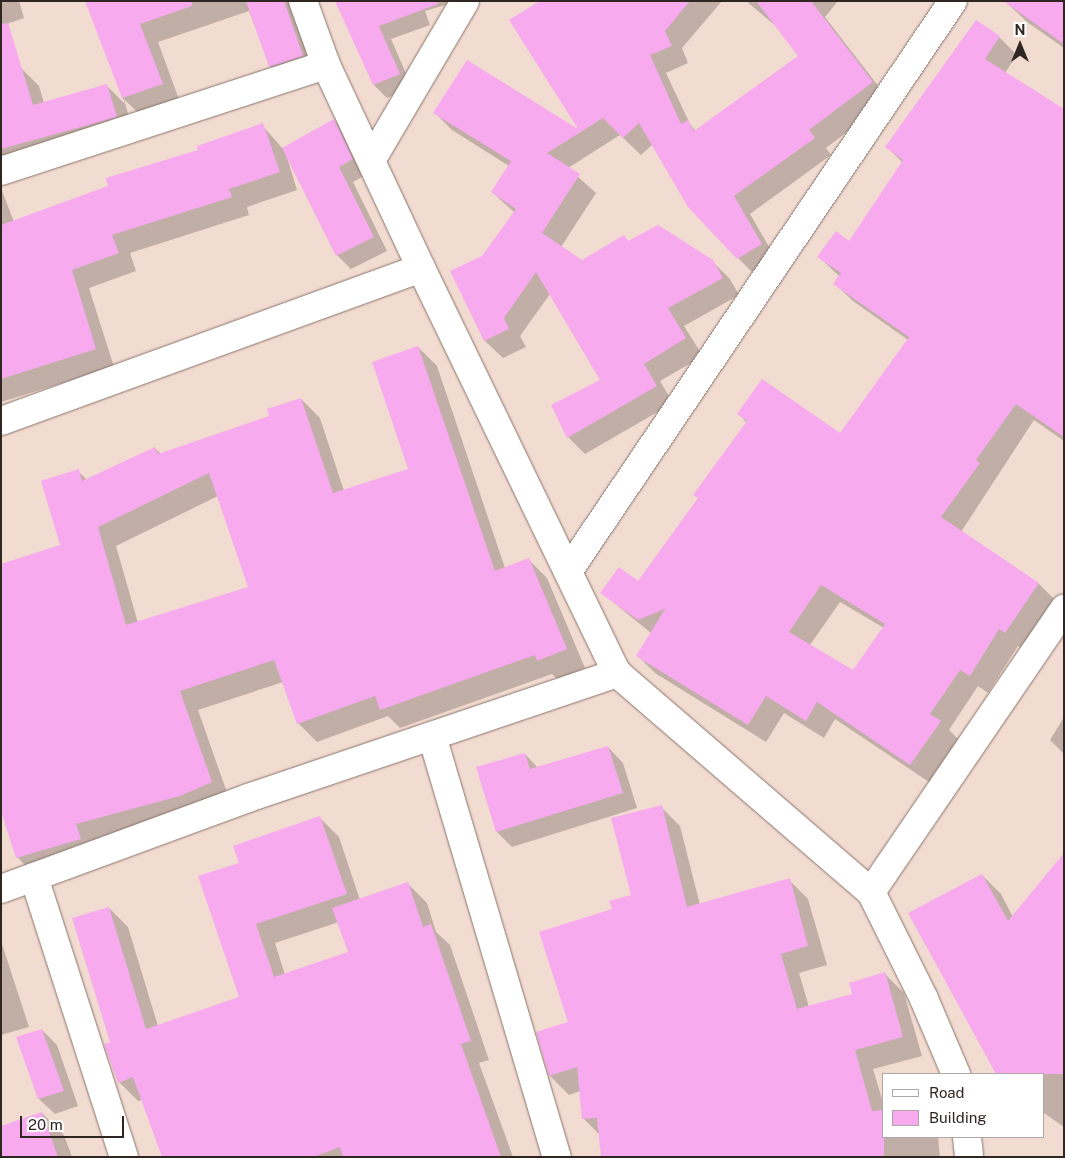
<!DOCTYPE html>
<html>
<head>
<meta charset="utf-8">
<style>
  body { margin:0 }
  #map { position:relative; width:1065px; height:1158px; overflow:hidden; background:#f2dbd1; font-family:"Public Sans",sans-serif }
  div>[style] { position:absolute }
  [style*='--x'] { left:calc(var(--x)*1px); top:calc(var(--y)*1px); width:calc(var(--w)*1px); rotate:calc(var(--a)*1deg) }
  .shadow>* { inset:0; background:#0003 }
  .building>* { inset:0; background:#f7aaee }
  .roads { filter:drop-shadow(0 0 1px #89756b) drop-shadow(0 0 1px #89756b) }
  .minor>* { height:28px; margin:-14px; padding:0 14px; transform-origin:14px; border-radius:14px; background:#fff }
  span { translate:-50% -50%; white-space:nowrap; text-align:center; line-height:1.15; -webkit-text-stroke:4px #fff; paint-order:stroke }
  .frame { position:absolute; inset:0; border:2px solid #2f2622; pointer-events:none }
  .legend { position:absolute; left:882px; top:1073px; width:162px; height:65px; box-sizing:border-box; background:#fff; border:1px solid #aca8a7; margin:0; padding:6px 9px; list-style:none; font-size:15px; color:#2f2622 }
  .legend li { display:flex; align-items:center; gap:10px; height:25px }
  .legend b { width:25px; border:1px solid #aca8a7 }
  .north { position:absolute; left:995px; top:20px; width:50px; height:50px; -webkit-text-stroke:4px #fff; paint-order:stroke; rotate:0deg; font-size:14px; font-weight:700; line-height:20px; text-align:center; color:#2f2622 }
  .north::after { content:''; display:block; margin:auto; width:18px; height:22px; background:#2f2622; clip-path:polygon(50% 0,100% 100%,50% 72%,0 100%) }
  .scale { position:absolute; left:20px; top:1116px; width:104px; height:22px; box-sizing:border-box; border:2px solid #2f2622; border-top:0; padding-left:6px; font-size:15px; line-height:18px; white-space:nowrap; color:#2f2622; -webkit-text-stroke:4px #fff; paint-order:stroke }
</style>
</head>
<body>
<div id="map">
  <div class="shadow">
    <div style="clip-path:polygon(1px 1px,19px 1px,24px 18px,1px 26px)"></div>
    <div style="clip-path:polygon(86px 1px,295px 1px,321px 74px,289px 85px,270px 66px,249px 11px,158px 42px,180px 102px,141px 116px,124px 99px,134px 135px,1px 172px,1px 74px,21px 68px,39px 86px,44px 103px,107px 86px,125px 104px)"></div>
    <div style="clip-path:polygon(336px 1px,459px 1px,425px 11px,430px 25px,391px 39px,412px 87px,387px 98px,374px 85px)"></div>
    <div style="clip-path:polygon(542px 1px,722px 1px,682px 48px,688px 63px,666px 73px,690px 124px,696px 131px,800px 57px,777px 27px,746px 1px,838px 1px,825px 17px,889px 100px,826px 148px,831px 155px,750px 214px,778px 262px,755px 275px,738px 258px,653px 144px,641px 155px,620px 135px,568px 168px,596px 193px,561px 247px,582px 262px,624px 236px,629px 242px,712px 261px,730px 279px,739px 295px,684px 326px,703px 356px,660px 381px,673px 403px,585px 454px,568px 437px,601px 381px,550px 294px,520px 336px,526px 347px,503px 358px,485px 341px,452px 271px,483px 257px,515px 213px,492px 192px,509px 166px,452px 130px,435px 113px,468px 62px,582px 133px,511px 21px)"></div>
    <div style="clip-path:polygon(1064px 1px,1064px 48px,1027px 22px,1009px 5px)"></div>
    <div style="clip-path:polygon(evenodd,976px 22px,999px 37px,1017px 55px,1005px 73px,1064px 111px,1064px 441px,1034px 420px,961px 532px,1039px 584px,1056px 601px,1023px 649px,1018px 646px,988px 693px,978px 686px,949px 730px,958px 739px,929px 782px,835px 719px,824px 738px,784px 713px,766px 742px,655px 673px,637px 655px,651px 633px,602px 593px,639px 583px,699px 499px,747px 423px,739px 414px,840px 435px,908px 340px,853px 301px,835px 284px,840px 277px,819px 257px,849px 243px,903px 163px,887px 147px,976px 22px,840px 602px,884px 628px,854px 672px,810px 645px,840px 602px)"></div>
    <div style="clip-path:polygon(334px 120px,348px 135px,367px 174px,353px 182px,387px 251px,351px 269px,337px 255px,286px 154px,297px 190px,247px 207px,249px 215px,130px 253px,136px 271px,89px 288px,114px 367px,1px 402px,1px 188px,14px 222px,110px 187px,262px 125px,283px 149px)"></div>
    <div style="clip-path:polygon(evenodd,418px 347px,437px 366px,505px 568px,528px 559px,547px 578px,585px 668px,557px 679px,552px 674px,400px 728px,388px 716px,317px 742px,298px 723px,283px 682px,198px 710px,230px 801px,36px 876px,17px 857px,62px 545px,78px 471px,87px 480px,155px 448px,161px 454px,271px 417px,301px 399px,320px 418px,344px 491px,410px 469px,418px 347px,218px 496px,250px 588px,138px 623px,116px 546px,218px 496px)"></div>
    <div style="clip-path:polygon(1064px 717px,1064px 754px,1050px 740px)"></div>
    <div style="clip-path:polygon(608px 747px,623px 763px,637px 808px,512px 847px,497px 832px,478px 768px,525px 754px,538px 768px)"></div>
    <div style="clip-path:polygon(661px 807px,680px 826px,700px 905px,789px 880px,808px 899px,827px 965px,799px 973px,809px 1007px,854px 994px,885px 974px,904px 993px,922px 1056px,873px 1069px,884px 1106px,884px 1137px,938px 1137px,940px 1157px,602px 1157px,600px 1135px,583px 1118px,580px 1091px,569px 1095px,550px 1076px,538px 1033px,569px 1023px,613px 910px,632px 896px)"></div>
    <div style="clip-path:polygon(evenodd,320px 818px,339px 837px,360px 900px,408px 884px,427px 903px,436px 932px,450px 945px,489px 1060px,479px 1063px,513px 1157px,163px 1157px,142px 1100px,138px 1101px,119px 1082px,111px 1042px,109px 908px,128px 927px,158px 1026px,240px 997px,240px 863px,320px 818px,339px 922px,349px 953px,285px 975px,275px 943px,339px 922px)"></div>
    <div style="clip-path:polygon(982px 875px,1001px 894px,1013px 917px,1064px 882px,1064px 1127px,1044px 1113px,1044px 1074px,997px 1074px,910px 914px)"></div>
    <div style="clip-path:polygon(1px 941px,29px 1027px,1px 1035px)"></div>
    <div style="clip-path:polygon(42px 1030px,57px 1045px,78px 1106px,55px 1114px,39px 1099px,18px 1038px)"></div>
    <div style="clip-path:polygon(42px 1113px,64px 1135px,72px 1157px,1px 1157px)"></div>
  </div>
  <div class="building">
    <div style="clip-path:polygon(85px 1px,192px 1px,192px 6px,140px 24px,163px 84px,122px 98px)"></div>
    <div style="clip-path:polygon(246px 1px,284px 1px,303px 56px,269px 67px)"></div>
    <div style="clip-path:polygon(335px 1px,438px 1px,438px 4px,379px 26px,400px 74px,373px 85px)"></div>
    <div style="clip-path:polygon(540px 1px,690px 1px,665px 31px,672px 46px,650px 55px,681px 124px,688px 120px,694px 131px,798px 56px,756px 1px,811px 1px,873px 82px,809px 130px,815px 138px,734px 196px,762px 244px,737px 259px,688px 207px,639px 123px,623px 138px,603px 118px,547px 153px,580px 174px,542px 233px,582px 260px,624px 235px,628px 241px,658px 225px,713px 260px,723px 278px,668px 308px,686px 338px,644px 364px,657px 386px,567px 438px,551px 405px,600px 380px,536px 272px,504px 318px,509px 329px,484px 341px,450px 271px,482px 256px,516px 209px,491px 192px,511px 161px,433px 113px,467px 60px,578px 129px,509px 20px)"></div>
    <div style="clip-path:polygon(1003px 1px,1064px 1px,1064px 44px)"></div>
    <div style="clip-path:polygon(evenodd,976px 20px,1000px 36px,985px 59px,1064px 109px,1064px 437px,1016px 404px,976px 460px,980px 463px,941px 517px,1039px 583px,1005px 633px,999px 629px,970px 676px,960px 670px,930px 714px,941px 721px,910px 765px,817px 702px,806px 721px,766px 696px,748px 725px,636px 656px,665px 609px,638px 620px,600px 593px,619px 567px,638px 581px,698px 498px,693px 495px,747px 421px,737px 414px,762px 379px,840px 433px,909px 337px,833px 284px,841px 273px,817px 257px,836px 231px,849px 241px,903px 160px,885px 147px,976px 20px,821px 585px,885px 624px,853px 670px,789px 632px,821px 585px)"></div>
    <div style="clip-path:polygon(8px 23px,33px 105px,107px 84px,117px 117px,1px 149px,1px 24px)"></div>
    <div style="clip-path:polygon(334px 119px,353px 159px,339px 167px,374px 237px,336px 256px,282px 148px)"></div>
    <div style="clip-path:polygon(263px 123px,280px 172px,229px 189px,232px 197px,112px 235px,119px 253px,72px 270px,96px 349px,1px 379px,1px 225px,108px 186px,106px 178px,198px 150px,197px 146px)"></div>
    <div style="clip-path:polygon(evenodd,418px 346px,495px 571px,529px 558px,567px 649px,537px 661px,535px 655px,380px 710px,375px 696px,297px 724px,274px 660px,180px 691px,212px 782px,180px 796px,76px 824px,81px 839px,16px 858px,1px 811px,1px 564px,60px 545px,41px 481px,79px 469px,82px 481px,155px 447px,158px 454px,269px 416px,267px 409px,301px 398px,333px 493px,408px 469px,372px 362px,418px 346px,209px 473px,248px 587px,126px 625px,98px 527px,209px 473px)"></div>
    <div style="clip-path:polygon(608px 746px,623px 793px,496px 832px,476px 767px,525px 753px,530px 769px)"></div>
    <div style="clip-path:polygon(662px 805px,687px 907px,790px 878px,808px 946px,781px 954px,797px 1009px,852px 994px,849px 983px,885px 972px,903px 1037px,855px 1050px,872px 1111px,884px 1110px,884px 1157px,601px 1157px,597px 1118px,582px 1119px,577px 1067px,549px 1076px,536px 1032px,568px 1022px,539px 932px,612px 909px,609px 901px,631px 895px,611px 818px)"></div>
    <div style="clip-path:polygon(320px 816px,347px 894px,256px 924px,274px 977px,348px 952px,332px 908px,408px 882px,423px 927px,431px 924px,471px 1041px,461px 1044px,501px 1157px,343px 1157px,340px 1147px,313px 1157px,162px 1157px,133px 1077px,118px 1083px,104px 1044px,110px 1042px,72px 918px,109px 907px,146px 1029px,239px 997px,198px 876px,239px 863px,233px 846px)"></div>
    <div style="clip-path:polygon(1064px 853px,1064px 1074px,996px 1074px,908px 913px,982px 874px,1008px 921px)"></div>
    <div style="clip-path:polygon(42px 1029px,64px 1091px,38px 1099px,16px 1037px)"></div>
    <div style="clip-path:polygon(42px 1112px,58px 1157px,1px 1157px,1px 1126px)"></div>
  </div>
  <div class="roads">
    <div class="minor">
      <div style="--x:303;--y:1;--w:68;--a:70.2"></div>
      <div style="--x:326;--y:65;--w:224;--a:64.9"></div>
      <div style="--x:421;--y:268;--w:450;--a:64.2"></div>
      <div style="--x:617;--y:673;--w:335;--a:40.8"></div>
      <div style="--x:871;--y:892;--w:119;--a:63.6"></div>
      <div style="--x:924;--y:999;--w:82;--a:66.9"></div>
      <div style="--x:372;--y:159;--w:183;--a:-59.5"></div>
      <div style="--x:1;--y:171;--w:342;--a:-18.1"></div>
      <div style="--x:1;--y:421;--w:447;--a:-20"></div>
      <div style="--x:569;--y:570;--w:686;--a:-55.99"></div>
      <div style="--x:432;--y:736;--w:439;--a:73.5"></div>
      <div style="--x:34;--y:877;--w:294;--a:72.2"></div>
      <div style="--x:1;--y:889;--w:263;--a:-20.2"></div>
      <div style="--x:248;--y:798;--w:390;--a:-18.7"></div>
      <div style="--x:871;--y:892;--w:343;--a:-55.7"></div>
      <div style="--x:967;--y:1137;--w:20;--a:84"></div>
    </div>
  </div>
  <div class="frame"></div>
  <ul class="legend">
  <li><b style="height:6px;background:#fff"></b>Road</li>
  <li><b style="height:14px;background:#f7aaee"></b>Building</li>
  </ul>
  <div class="north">N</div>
  <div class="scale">20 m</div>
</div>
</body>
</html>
